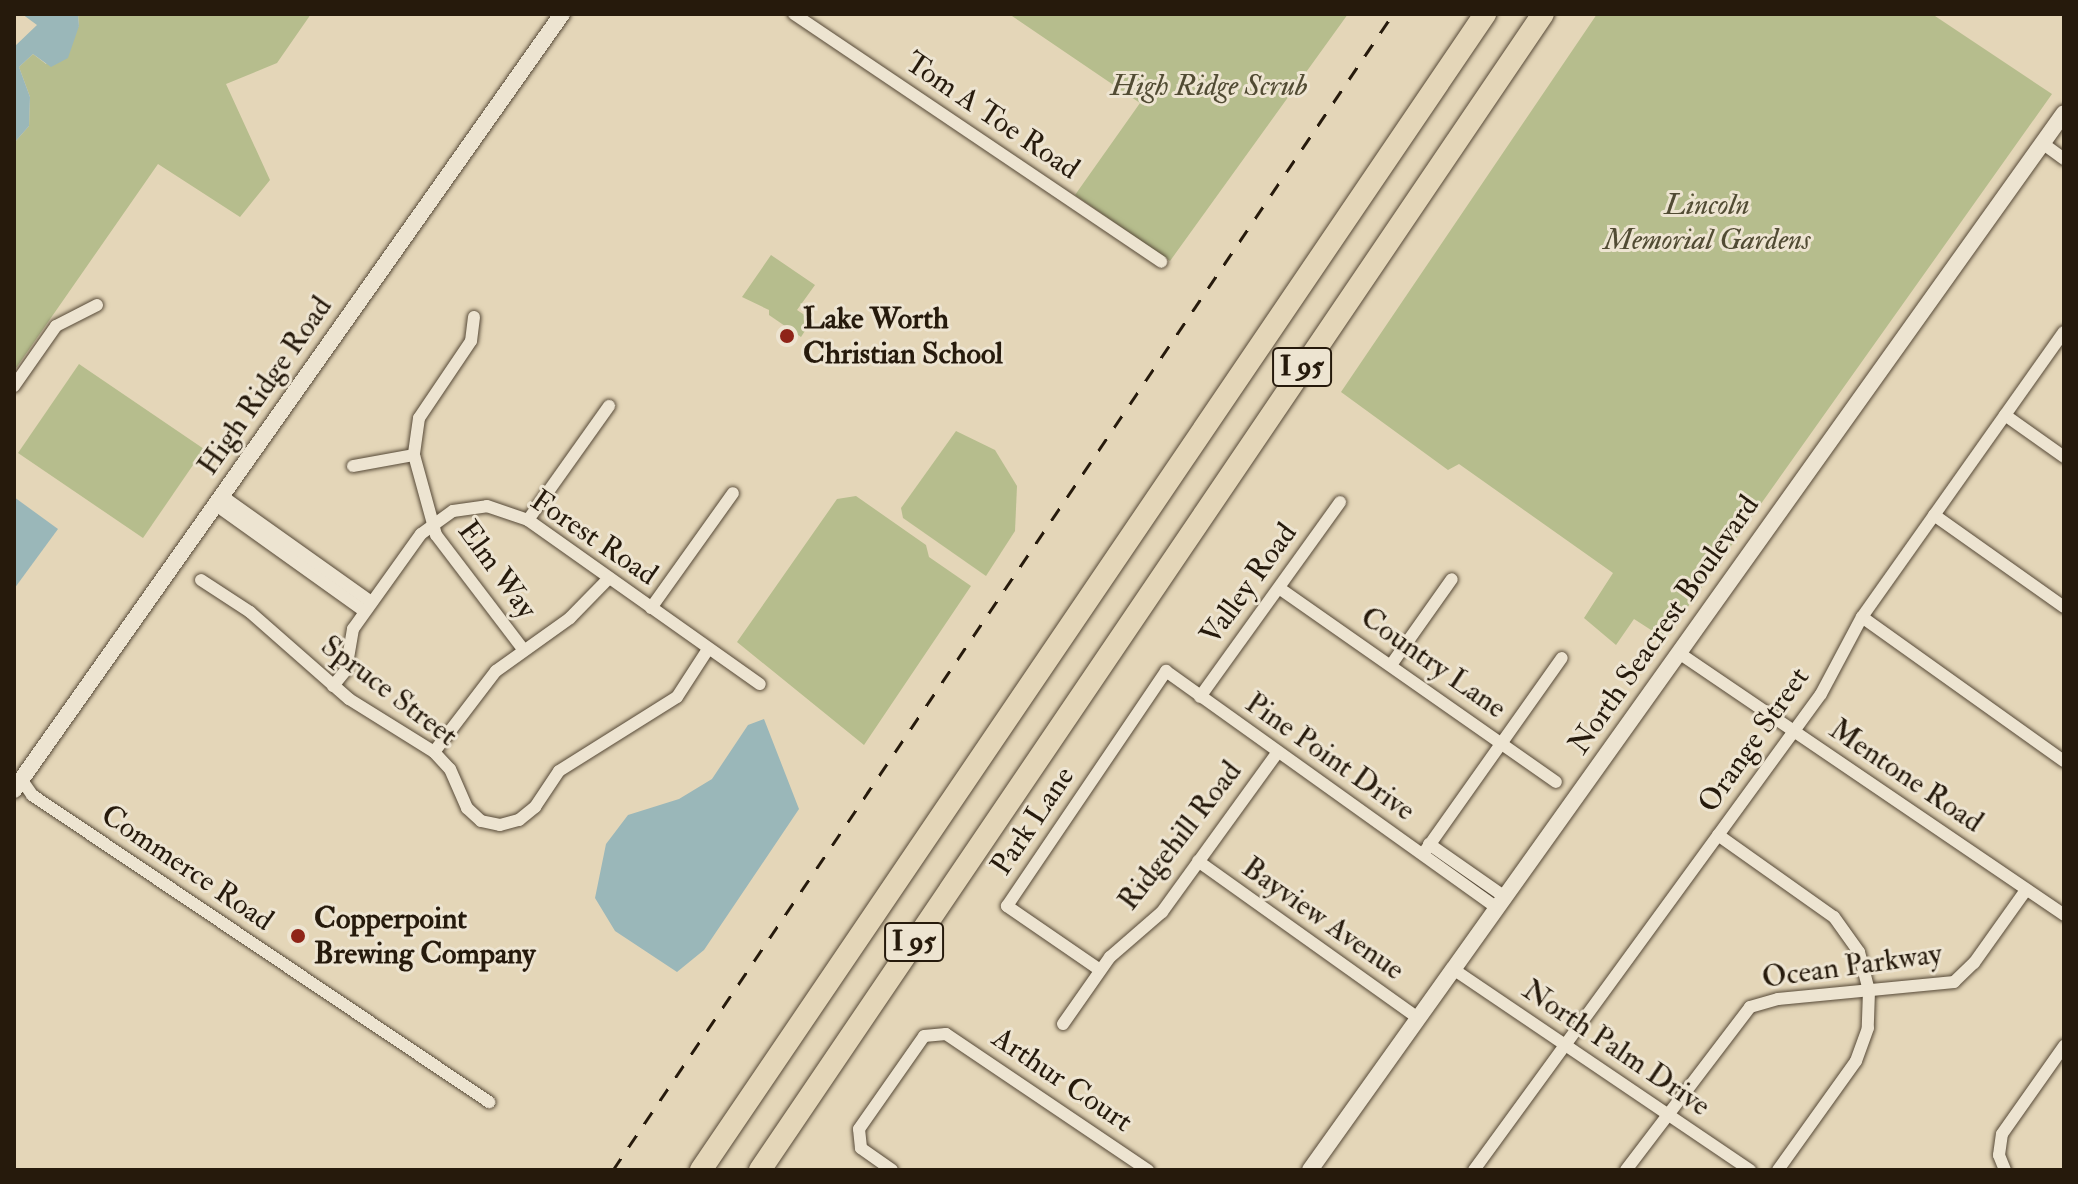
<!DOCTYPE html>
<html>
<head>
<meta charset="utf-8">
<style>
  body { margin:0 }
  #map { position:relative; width:2078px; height:1184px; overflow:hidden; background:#e4d6b8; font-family:"IM FELL Double Pica",serif }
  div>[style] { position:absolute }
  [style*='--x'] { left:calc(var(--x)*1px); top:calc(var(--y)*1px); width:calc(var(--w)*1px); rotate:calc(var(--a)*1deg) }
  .green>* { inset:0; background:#b6bd8d }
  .water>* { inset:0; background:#9ab7b9 }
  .roads { filter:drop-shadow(0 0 2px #564937) drop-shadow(0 0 2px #564937) }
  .minor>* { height:12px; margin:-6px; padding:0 6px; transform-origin:6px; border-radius:6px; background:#ede4d1 }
  .tertiary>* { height:16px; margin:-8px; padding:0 8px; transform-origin:8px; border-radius:8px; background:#ede4d1 }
  .motorway>* { height:22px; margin:-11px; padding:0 11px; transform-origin:11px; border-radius:11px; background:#e4d6b8 }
  .rail>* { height:3px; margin-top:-1.5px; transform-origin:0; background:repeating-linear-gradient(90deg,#261a0c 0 14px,transparent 0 28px) }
  .dots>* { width:22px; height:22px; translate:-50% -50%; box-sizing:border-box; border:4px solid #ede4d1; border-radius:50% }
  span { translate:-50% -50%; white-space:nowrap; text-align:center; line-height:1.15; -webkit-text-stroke:6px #ede4d1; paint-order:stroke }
  .shield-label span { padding:2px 6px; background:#ede4d1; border:2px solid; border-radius:6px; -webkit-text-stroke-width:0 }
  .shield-label { font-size:28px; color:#261a0c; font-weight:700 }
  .park-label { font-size:30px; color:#514b33; font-style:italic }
  .street-label { font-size:30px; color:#261a0c }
  .poi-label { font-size:30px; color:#261a0c; font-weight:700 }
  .left { translate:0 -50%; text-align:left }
  .frame { position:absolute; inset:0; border:16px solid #261a0c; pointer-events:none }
</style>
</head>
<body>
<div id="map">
  <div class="green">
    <div style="clip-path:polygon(78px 14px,311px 14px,277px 63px,226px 84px,270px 180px,240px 217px,158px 164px,14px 371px,14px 143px,29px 126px,30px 97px,19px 67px,33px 54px,46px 64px,79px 26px)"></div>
    <div style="clip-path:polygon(1009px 14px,1348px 14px,1170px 261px,1075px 195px,1140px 103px)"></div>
    <div style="clip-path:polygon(1597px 14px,1932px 14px,2052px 94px,1665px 639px,1634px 619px,1616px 645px,1584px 618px,1613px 573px,1459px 464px,1448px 470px,1341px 392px)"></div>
    <div style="clip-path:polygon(771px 255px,815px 285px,797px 310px,812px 320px,801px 337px,769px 315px,769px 310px,742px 297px)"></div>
    <div style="clip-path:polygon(79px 364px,204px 449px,143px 538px,18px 453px)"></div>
    <div style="clip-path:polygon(956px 431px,995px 450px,1017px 486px,1015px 531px,986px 576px,903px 518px,901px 508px)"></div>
    <div style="clip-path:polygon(856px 496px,926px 545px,929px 557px,971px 586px,864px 745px,737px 642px,837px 499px)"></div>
  </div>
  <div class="water">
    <div style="clip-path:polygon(22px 14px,78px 14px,79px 26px,68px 58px,51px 67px,33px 54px,19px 67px,30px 97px,29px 126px,14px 143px,14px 47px,37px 25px)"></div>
    <div style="clip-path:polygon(14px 497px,58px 529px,14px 589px)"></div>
    <div style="clip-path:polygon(764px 719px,799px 809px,704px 950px,677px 972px,615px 931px,595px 898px,606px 844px,628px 815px,679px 799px,712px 779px,748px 725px)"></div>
  </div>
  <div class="roads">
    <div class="minor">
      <div style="--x:794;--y:14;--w:443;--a:34"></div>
      <div style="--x:2042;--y:143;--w:27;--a:36"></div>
      <div style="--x:474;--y:317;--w:24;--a:97"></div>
      <div style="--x:471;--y:341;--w:93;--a:124"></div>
      <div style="--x:419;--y:418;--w:37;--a:98"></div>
      <div style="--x:414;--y:455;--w:83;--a:74.6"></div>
      <div style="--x:436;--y:535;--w:142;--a:52.7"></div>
      <div style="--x:14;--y:386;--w:73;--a:-55"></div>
      <div style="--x:56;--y:326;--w:46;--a:-27.1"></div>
      <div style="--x:2005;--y:415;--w:72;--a:35.4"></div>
      <div style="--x:353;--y:466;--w:62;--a:-10.2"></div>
      <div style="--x:222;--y:496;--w:183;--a:35.4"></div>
      <div style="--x:216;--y:505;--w:182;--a:35.6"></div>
      <div style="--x:1934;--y:515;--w:159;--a:35.3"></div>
      <div style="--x:528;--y:520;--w:140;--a:-54.6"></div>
      <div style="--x:201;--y:580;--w:59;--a:33.1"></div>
      <div style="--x:250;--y:612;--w:132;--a:41.3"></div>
      <div style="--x:349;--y:699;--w:100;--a:31.9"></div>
      <div style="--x:434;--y:752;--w:23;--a:47"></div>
      <div style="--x:450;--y:769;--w:43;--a:66.4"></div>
      <div style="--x:467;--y:808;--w:19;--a:43"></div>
      <div style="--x:481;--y:821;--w:19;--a:12"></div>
      <div style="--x:500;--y:825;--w:20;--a:-15"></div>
      <div style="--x:519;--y:820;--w:21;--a:-39"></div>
      <div style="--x:535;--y:807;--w:43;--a:-56.3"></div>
      <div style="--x:559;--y:771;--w:139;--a:-32.1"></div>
      <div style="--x:677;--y:697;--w:57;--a:-57.1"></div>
      <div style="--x:1279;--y:588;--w:338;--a:35"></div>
      <div style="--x:651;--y:608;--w:141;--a:-54.5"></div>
      <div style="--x:1862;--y:617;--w:248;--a:35.5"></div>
      <div style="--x:1679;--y:653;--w:466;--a:34.2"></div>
      <div style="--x:1391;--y:665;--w:105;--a:-54.7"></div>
      <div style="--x:333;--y:686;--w:21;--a:-51"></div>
      <div style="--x:346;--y:670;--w:42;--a:-80.3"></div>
      <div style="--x:353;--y:629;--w:117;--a:-54.4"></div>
      <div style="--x:421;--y:534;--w:39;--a:-36"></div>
      <div style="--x:453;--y:511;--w:34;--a:-8"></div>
      <div style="--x:487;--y:506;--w:43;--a:18.9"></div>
      <div style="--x:528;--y:520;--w:284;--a:35.3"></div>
      <div style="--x:1200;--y:697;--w:240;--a:-54.3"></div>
      <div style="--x:434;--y:752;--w:102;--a:-52.6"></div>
      <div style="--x:496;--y:671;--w:91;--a:-35.6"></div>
      <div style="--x:570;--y:618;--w:56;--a:-45.7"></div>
      <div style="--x:21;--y:779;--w:19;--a:55"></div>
      <div style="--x:32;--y:795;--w:551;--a:33.89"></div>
      <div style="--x:1718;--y:835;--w:142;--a:35.3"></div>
      <div style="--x:1834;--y:917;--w:43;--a:54.5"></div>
      <div style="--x:1859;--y:952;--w:40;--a:75.6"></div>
      <div style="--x:1869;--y:991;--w:37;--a:92"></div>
      <div style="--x:1868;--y:1028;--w:35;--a:110"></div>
      <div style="--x:1856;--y:1061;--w:134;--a:125.6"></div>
      <div style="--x:1429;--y:844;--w:93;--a:34.9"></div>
      <div style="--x:1423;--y:854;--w:240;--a:-54.7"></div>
      <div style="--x:1198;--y:861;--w:270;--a:35.5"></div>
      <div style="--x:1453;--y:969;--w:359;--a:34.1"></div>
      <div style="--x:1100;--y:970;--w:113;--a:-145.5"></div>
      <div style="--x:1007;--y:906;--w:284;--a:-55.9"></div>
      <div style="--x:1166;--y:671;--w:407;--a:35.6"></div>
      <div style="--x:1063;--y:1024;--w:82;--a:-55"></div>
      <div style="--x:1110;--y:957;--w:69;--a:-40.9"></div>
      <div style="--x:1162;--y:912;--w:196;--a:-54.1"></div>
      <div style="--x:892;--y:1170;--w:38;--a:-145"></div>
      <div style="--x:861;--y:1148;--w:19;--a:-96"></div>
      <div style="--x:859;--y:1129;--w:113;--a:-55"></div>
      <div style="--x:924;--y:1036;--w:22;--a:-5"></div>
      <div style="--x:946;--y:1034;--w:244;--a:34"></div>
      <div style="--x:1474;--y:1170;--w:589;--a:-53.91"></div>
      <div style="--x:1821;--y:694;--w:87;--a:-62"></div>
      <div style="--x:1862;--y:617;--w:349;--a:-54.7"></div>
      <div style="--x:1626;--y:1170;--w:205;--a:-52.7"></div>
      <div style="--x:1750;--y:1007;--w:29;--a:-16"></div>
      <div style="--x:1778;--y:999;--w:177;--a:-5.5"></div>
      <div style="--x:1954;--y:982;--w:28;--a:-44"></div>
      <div style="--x:1974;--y:963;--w:90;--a:-54.5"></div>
      <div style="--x:2005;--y:1170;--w:16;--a:-112"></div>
      <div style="--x:1999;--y:1155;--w:21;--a:-82"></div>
      <div style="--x:2002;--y:1134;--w:108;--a:-54.8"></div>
    </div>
    <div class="tertiary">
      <div style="--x:14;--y:790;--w:950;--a:-54.77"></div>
      <div style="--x:1310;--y:1170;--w:1298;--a:-54.5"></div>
    </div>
    <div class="motorway">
      <div style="--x:701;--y:1170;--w:1397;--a:-55.85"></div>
      <div style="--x:760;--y:1170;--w:1396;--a:-55.89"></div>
    </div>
  </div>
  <div class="rail">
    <div style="--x:613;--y:1170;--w:1395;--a:-55.99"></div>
  </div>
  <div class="dots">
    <div style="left:787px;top:336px;background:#8f2418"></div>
    <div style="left:298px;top:936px;background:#8f2418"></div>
  </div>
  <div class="shield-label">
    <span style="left:1302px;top:367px">I 95</span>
    <span style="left:914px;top:942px">I 95</span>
  </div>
  <div class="park-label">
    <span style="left:1209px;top:86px">High Ridge Scrub</span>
    <span style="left:1707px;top:222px">Lincoln<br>Memorial Gardens</span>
  </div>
  <div class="street-label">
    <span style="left:992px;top:116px;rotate:34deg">Tom A Toe Road</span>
    <span style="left:265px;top:386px;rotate:-55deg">High Ridge Road</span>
    <span style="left:594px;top:538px;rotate:34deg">Forest Road</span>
    <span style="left:497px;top:570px;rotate:54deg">Elm Way</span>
    <span style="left:1249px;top:584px;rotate:-54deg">Valley Road</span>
    <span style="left:1664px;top:625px;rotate:-55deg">North Seacrest Boulevard</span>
    <span style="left:1433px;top:663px;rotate:35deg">Country Lane</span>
    <span style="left:389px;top:691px;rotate:37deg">Spruce Street</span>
    <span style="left:1754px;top:740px;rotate:-55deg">Orange Street</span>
    <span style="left:1330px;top:757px;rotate:35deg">Pine Point Drive</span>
    <span style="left:1906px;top:776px;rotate:34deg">Mentone Road</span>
    <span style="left:1033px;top:821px;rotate:-56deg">Park Lane</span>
    <span style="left:1180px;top:836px;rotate:-52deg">Ridgehill Road</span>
    <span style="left:187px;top:868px;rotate:34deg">Commerce Road</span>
    <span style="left:1323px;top:919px;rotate:35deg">Bayview Avenue</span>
    <span style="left:1852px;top:966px;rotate:-8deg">Ocean Parkway</span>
    <span style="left:1616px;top:1048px;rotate:34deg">North Palm Drive</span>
    <span style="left:1062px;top:1080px;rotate:34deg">Arthur Court</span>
  </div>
  <div class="poi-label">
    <span class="left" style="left:803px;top:336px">Lake Worth<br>Christian School</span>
    <span class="left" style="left:314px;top:936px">Copperpoint<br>Brewing Company</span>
  </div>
  <div class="frame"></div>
</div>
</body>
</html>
